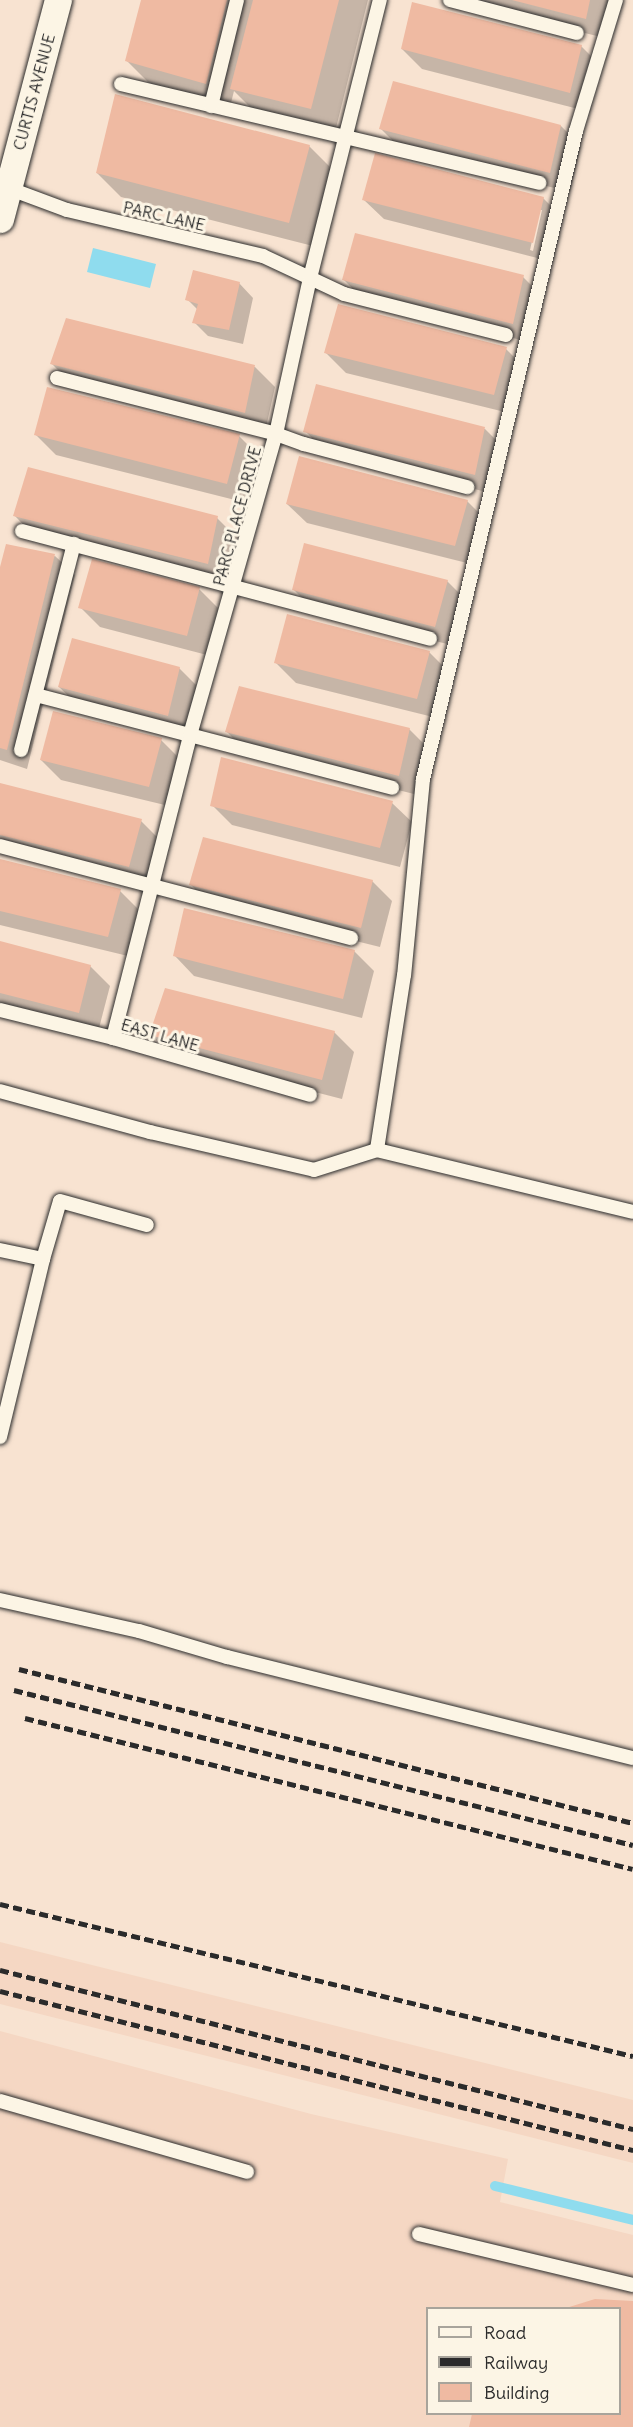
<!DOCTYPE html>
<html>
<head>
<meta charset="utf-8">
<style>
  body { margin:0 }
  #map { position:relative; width:633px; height:2427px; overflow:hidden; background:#f8e3d1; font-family:Delius,sans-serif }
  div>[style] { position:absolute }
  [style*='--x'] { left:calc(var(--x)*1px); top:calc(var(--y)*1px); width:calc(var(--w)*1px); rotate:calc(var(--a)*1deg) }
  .built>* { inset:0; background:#f5d7c3 }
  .water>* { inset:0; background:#8fdcee }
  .shadow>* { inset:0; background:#0003 }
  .stream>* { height:10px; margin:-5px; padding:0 5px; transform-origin:5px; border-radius:5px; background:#8fdcee }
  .building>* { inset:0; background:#efbaa2 }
  .roads { filter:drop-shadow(0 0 2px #2b2b2b) drop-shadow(0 0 2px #2b2b2b) }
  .service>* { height:14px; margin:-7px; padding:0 7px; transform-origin:7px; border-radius:7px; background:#fcf5e5 }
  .minor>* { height:27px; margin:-13.5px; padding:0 13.5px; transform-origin:13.5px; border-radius:13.5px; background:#fcf5e5 }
  .rail>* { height:4.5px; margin-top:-2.25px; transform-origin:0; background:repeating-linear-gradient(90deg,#2b2b2b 0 9px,transparent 0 13.5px) }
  span { translate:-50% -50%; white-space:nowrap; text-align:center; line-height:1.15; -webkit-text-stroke:6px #fcf5e5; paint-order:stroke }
  .street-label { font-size:16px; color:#2b2b2b }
  .legend { position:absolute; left:426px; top:2307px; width:195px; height:108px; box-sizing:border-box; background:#fcf5e5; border:2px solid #a8a49b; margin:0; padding:8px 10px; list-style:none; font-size:18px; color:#2b2b2b }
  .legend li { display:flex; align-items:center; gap:12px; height:30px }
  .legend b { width:30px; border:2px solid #a8a49b }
</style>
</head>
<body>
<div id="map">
  <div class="built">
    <div style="clip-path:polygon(0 1942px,633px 2100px,633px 2163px,0 2004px)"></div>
    <div style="clip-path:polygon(evenodd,0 2031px,311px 2114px,508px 2159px,500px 2202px,633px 2235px,633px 2427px,0 2427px,0 2031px,428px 2308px,620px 2308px,620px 2414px,428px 2414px,428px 2308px)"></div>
  </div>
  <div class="water">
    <div style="clip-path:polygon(93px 248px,156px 264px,150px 288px,87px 272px)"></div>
  </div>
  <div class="shadow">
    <div style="clip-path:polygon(142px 0,368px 0,335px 132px,256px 113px,234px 91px,230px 107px,151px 85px,127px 61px)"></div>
    <div style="clip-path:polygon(452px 0,615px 0,605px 38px)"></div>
    <div style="clip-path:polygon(581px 46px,601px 66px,590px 112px,422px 69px,402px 49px)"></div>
    <div style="clip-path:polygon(394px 83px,561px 126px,581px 146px,570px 192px,401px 149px,381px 129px)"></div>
    <div style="clip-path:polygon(309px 146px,333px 170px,313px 246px,121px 197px,97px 173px)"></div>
    <div style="clip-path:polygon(evenodd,543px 198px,563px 218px,553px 262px,384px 219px,364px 200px,543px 198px,539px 210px,542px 210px,533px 251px,530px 250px,539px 210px)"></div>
    <div style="clip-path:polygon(523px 277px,543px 297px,533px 343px,364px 300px,344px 280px)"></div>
    <div style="clip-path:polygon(239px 283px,253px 298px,243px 344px,208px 336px,194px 322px,198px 310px,187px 299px)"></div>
    <div style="clip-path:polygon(67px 320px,255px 367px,275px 387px,265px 432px,72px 384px,52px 364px)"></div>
    <div style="clip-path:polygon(506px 349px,526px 369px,513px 414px,346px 373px,326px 353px)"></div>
    <div style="clip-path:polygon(485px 429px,505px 449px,494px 494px,325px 451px,305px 431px)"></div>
    <div style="clip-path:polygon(36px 435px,239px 436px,259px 456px,247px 503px,56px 455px)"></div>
    <div style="clip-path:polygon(467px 501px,487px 521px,475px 565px,307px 523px,287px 504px)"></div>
    <div style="clip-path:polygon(15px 516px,217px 518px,237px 538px,228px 583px,34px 536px)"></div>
    <div style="clip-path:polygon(55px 556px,75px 575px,27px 769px,0 760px,0 573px)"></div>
    <div style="clip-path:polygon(447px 581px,467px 601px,455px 646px,314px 610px,294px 590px)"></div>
    <div style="clip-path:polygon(199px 589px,219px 609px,207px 655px,100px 627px,80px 607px)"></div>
    <div style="clip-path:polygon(429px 652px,449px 672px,437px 718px,296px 683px,276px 663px)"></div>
    <div style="clip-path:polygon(179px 668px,199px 688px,188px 735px,79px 706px,59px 687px)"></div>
    <div style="clip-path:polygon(409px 729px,429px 749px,418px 795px,247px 752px,227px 732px)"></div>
    <div style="clip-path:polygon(161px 740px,181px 760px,169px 806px,61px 780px,41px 760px)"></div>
    <div style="clip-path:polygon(0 784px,141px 821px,161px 841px,148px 886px,0 849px)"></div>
    <div style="clip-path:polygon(392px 803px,412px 822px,400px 867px,232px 825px,212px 805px)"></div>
    <div style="clip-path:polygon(0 861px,120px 891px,140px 911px,128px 956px,0 925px)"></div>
    <div style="clip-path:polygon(372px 881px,392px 901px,380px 947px,211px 905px,191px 885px)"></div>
    <div style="clip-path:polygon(0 943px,90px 966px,110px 986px,98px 1032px,0 1007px)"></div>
    <div style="clip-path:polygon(354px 951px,374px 971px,362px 1018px,194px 976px,175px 956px)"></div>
    <div style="clip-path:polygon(334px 1032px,354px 1052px,342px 1099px,171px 1055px,151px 1035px)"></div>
    <div style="clip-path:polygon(595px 2301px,633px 2302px,633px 2427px,470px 2427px,474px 2414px,620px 2414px,620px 2308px,569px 2308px)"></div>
  </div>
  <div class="stream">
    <div style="--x:495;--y:2186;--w:142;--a:13.8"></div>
  </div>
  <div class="building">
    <div style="clip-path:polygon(141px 0,227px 0,206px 84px,125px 61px)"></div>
    <div style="clip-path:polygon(253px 0,339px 0,311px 109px,230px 89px)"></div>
    <div style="clip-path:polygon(512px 0,590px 0,586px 19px)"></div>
    <div style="clip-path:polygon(412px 2px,582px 45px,570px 93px,401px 49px)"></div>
    <div style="clip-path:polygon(393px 81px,561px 125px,550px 173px,379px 129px)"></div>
    <div style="clip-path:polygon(115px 94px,310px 145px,289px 223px,96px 173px)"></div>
    <div style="clip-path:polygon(375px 153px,544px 197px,533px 243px,362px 200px)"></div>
    <div style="clip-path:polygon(355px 233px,524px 275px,513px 324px,342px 280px)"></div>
    <div style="clip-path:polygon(193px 270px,240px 282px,229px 330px,192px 323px,198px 304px,185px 300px)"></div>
    <div style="clip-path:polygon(338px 304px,507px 347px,494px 395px,324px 353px)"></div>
    <div style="clip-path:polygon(66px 318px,255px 365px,245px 413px,50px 364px)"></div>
    <div style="clip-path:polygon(316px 384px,485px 427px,475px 475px,303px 432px)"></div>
    <div style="clip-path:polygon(47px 387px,240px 434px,227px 484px,34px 435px)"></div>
    <div style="clip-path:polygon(299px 456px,468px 500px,455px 546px,286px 504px)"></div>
    <div style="clip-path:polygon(28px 467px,218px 516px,208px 564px,13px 516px)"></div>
    <div style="clip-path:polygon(304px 543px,448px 580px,435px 627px,292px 590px)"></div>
    <div style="clip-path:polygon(6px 544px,55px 554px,7px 750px,0 748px,0 567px)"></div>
    <div style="clip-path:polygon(92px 559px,200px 587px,187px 636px,78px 608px)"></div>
    <div style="clip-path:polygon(287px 614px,430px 651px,417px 699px,274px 663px)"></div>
    <div style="clip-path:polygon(72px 638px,180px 667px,168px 716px,58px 687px)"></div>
    <div style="clip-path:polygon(239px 686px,410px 728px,399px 776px,225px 732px)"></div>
    <div style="clip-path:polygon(53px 711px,162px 738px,149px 787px,40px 760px)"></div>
    <div style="clip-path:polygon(221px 757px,393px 801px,380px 848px,210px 806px)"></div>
    <div style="clip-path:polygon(0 783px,142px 819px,129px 867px,0 835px)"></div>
    <div style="clip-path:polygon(203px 837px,373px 880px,361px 928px,189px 885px)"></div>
    <div style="clip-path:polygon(0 859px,121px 889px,108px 937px,0 911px)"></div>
    <div style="clip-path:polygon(184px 908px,355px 950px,343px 999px,173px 956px)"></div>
    <div style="clip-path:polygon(0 941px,91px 965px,79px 1013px,0 993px)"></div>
    <div style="clip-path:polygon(165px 988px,335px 1031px,322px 1080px,149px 1035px)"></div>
    <div style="clip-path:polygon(595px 2299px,633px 2301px,633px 2427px,469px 2427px,472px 2414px,620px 2414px,620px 2308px,566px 2308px)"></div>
  </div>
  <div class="roads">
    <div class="service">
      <div style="--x:450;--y:0;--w:131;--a:14.6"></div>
      <div style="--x:616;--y:0;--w:137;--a:107"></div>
      <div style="--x:576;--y:131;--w:666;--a:103.28"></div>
      <div style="--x:423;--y:779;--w:197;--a:95.5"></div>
      <div style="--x:404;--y:975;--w:177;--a:98.8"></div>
      <div style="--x:377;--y:1150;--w:263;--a:13.6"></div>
      <div style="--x:121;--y:84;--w:430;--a:13.3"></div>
      <div style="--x:211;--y:106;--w:109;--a:-76.2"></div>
      <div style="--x:5;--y:187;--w:66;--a:20.4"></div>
      <div style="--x:67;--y:210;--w:201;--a:13.2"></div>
      <div style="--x:263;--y:256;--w:89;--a:25.1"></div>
      <div style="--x:344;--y:294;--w:167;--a:14.2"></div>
      <div style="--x:57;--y:378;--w:226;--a:14.3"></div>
      <div style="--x:276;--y:434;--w:30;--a:20"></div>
      <div style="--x:304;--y:444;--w:169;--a:14.8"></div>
      <div style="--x:22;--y:531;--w:422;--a:14.8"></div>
      <div style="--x:36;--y:695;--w:368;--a:14.6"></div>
      <div style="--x:21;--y:750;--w:213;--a:-75.6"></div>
      <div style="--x:0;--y:846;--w:363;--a:14.7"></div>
      <div style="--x:0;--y:1010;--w:116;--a:13.9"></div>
      <div style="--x:113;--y:1038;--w:205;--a:16.1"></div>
      <div style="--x:113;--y:1038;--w:313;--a:-75.7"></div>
      <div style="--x:190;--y:735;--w:313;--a:-74.1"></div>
      <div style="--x:276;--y:434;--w:160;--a:-77.7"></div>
      <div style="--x:310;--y:278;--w:287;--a:-75.9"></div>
      <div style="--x:0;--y:1091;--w:156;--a:15.3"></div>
      <div style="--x:150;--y:1132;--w:168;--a:13"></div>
      <div style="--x:314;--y:1170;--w:66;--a:-17.6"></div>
      <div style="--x:0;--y:1250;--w:44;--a:11.8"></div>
      <div style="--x:43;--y:1259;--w:60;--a:-73.7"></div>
      <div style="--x:60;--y:1201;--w:90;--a:15.4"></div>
      <div style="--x:0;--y:1437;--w:183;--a:-76.4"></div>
      <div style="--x:0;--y:1600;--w:142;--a:12.6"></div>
      <div style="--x:139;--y:1631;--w:92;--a:16.5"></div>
      <div style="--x:227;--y:1657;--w:418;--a:14"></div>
      <div style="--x:0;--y:2101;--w:257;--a:16"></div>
      <div style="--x:419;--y:2234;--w:220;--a:13.4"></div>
    </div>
    <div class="minor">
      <div style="--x:0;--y:219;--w:227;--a:-75.2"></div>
    </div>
  </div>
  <div class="rail">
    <div style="--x:19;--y:1669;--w:633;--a:14.08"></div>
    <div style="--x:14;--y:1690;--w:638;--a:14.06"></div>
    <div style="--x:25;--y:1718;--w:626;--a:13.95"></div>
    <div style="--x:0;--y:1904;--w:651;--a:13.5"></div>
    <div style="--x:0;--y:1970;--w:653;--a:14.1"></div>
    <div style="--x:0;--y:1991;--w:653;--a:14.1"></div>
  </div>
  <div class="street-label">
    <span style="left:34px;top:92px;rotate:-75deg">CURTIS AVENUE</span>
    <span style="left:164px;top:216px;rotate:13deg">PARC LANE</span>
    <span style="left:237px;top:516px;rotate:-75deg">PARC PLACE DRIVE</span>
    <span style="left:160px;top:1035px;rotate:16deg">EAST LANE</span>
  </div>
  <ul class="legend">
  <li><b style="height:8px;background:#fcf5e5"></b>Road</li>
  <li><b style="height:8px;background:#2b2b2b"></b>Railway</li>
  <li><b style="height:16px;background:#efbaa2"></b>Building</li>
  </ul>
</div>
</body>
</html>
